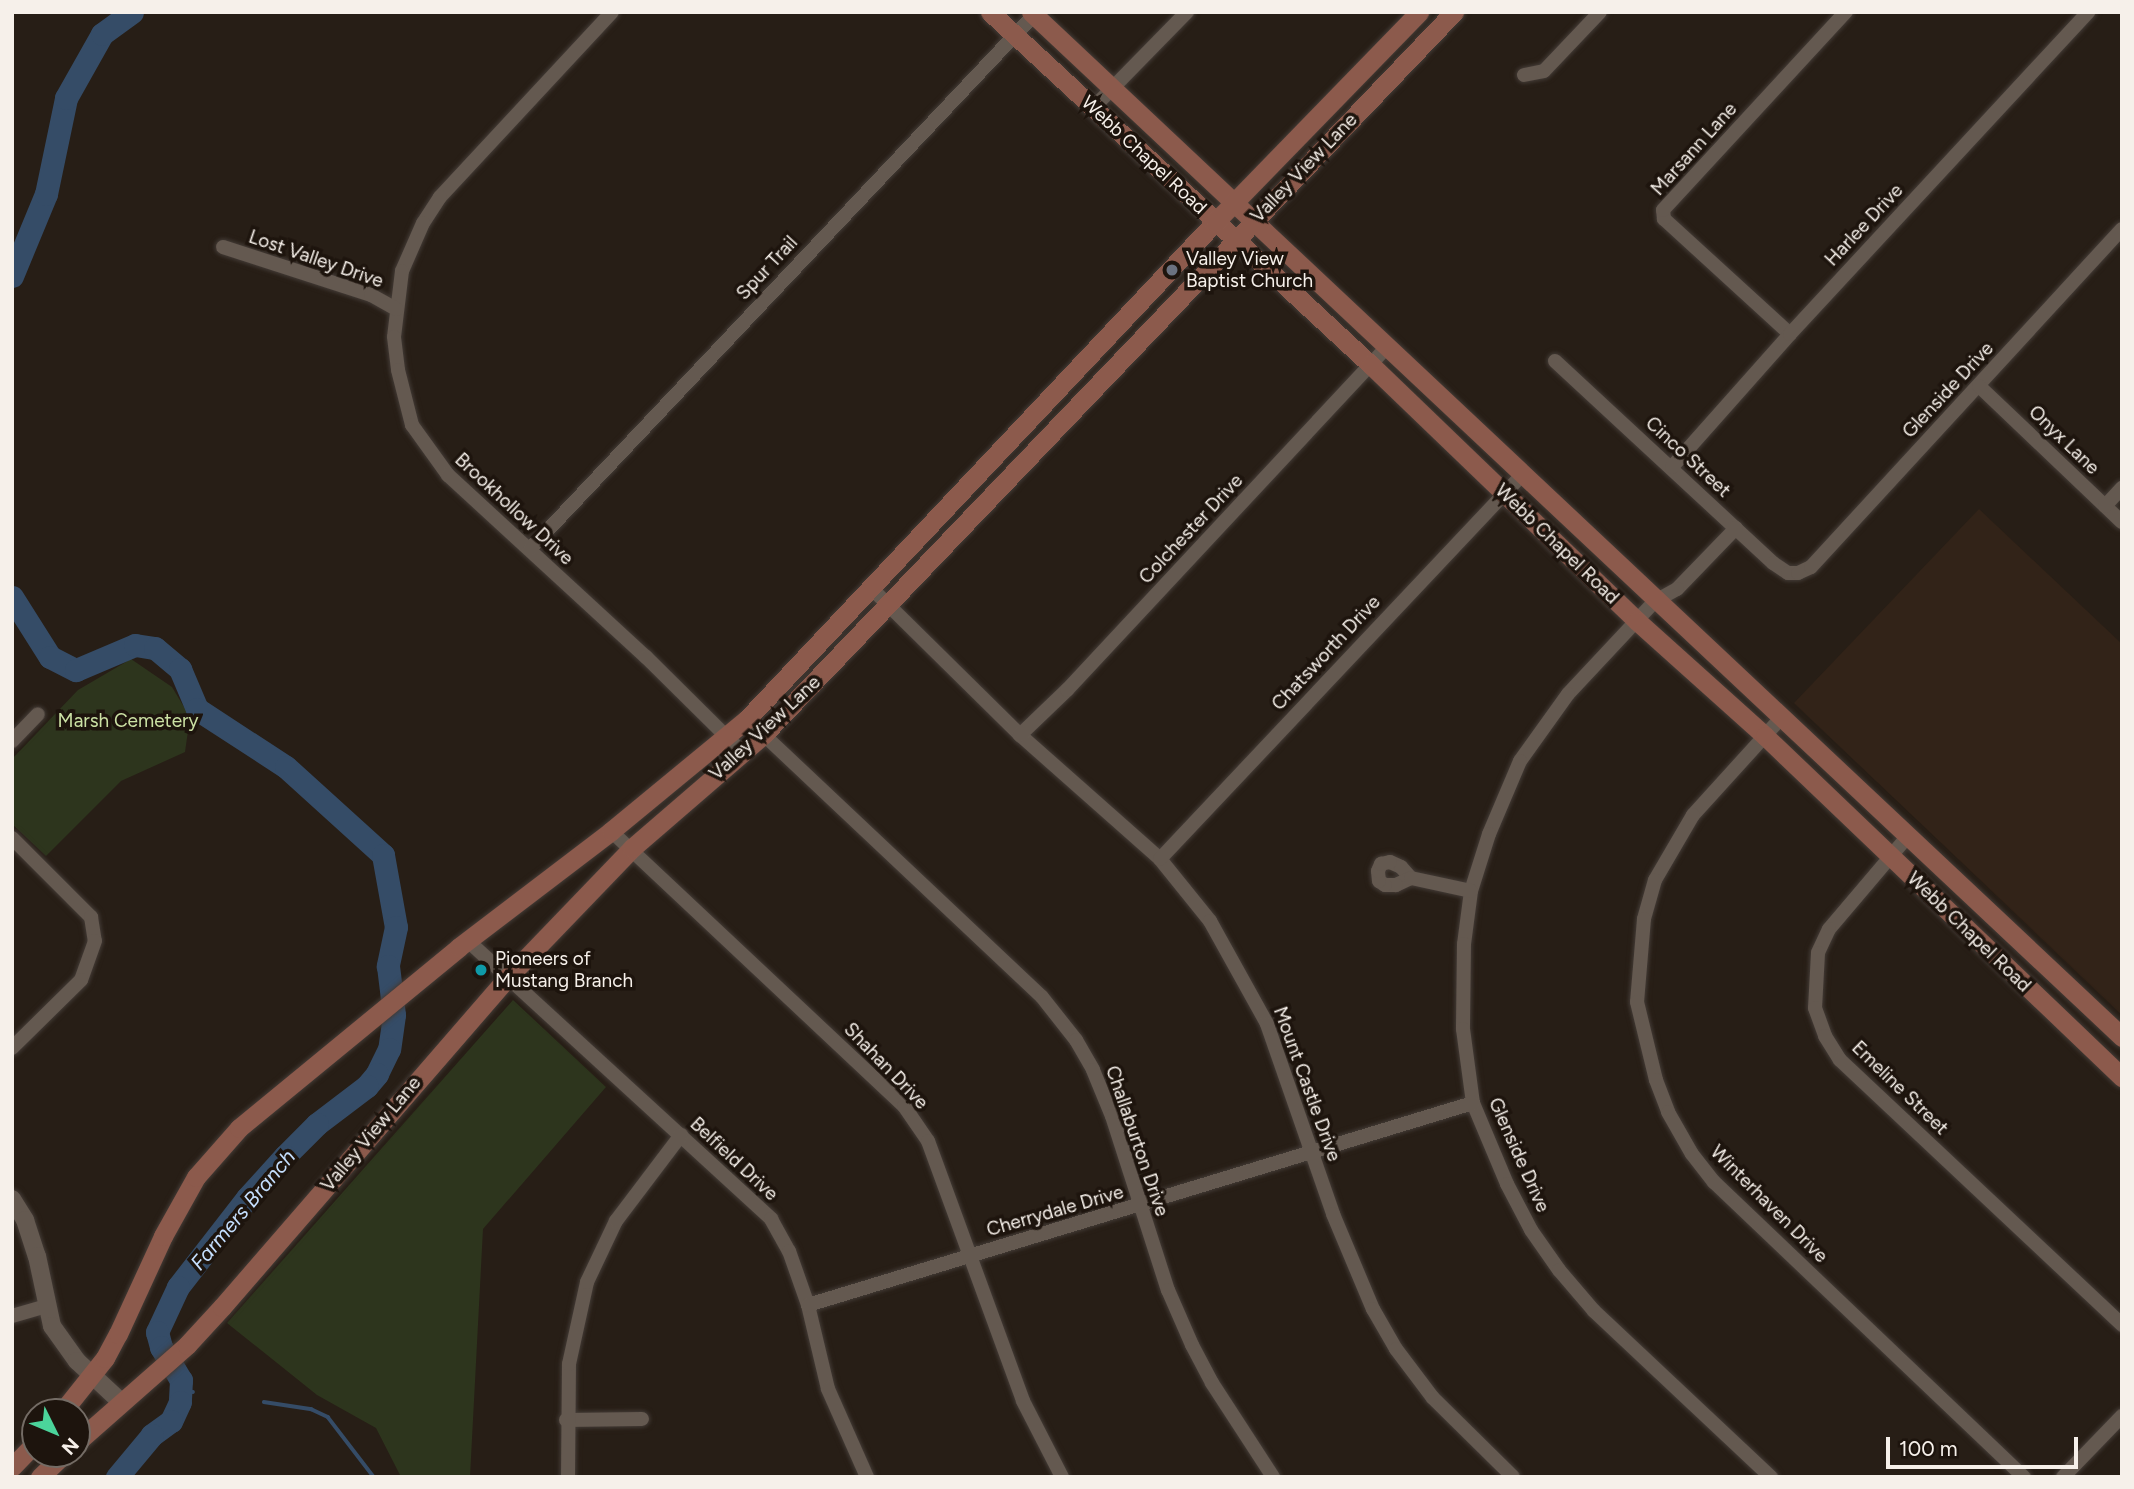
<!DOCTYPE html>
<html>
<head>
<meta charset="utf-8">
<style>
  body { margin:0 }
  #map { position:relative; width:2134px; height:1489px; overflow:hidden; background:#271e16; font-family:Figtree,sans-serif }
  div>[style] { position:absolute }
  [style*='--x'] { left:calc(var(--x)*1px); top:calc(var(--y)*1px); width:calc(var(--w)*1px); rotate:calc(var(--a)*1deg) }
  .commercial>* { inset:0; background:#322318 }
  .green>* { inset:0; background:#2d351d }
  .stream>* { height:3.5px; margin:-1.75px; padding:0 1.75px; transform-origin:1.75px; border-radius:1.75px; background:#354c67 }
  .river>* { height:23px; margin:-11.5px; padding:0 11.5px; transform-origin:11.5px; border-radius:11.5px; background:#354c67 }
  .roads { filter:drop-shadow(0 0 2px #433b36) drop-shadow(0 0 2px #433b36) }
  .minor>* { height:14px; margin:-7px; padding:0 7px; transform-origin:7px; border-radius:7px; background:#645950 }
  .tertiary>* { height:18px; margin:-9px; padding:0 9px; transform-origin:9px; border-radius:9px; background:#645950 }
  .secondary>* { height:19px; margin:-9.5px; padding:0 9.5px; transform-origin:9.5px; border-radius:9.5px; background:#8c5a4c }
  .dots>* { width:19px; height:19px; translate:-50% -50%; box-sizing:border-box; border:4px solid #1d140d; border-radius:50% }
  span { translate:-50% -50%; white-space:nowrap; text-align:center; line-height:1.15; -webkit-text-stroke:7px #1d140d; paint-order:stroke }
  .street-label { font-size:19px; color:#f6f0ea }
  .poi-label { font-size:19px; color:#f6f0ea }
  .left { translate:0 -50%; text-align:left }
  .park-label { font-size:19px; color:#cbe1a4 }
  .water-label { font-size:21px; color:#c4defd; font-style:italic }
  .frame { position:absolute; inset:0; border:14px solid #f6f0ea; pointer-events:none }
  .north { position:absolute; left:21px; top:1398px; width:70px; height:70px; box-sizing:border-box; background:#1d140d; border:2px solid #746c65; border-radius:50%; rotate:133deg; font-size:19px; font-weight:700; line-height:28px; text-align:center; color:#f6f0ea }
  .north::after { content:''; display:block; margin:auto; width:24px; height:32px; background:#4bd49b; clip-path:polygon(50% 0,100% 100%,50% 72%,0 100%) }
  .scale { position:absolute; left:1886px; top:1437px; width:192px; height:32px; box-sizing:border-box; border:4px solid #f6f0ea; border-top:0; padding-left:9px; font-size:21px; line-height:24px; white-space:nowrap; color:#f6f0ea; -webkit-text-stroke:5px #1d140d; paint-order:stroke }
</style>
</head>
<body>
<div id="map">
  <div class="commercial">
    <div style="clip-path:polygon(1979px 509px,2122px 644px,2122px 1015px,1794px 703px)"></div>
  </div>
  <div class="green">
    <div style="clip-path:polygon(131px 659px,172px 687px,190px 717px,185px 752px,121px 781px,46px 856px,12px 824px,12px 759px,78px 690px)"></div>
    <div style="clip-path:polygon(513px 1000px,606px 1087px,483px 1229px,470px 1477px,401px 1477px,376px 1428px,317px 1395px,227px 1323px)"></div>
  </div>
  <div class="stream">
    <div style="--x:181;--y:1390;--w:12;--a:9"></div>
    <div style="--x:264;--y:1402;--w:48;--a:8.5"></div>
    <div style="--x:311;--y:1409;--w:19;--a:25"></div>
    <div style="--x:328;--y:1417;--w:76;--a:52.5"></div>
  </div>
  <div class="river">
    <div style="--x:12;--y:276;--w:89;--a:-67.5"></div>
    <div style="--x:46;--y:194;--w:98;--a:-78.2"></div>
    <div style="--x:66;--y:98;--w:73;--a:-60.6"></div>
    <div style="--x:102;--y:34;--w:37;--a:-36"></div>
    <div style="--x:12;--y:597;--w:71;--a:57.7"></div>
    <div style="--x:50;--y:657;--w:29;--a:27"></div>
    <div style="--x:76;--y:670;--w:64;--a:-23"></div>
    <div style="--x:135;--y:645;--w:20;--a:9"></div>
    <div style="--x:155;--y:648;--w:33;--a:40"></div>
    <div style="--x:180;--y:669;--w:43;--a:67"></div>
    <div style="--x:197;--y:709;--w:106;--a:33.1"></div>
    <div style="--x:286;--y:767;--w:131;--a:42.2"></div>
    <div style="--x:383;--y:855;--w:73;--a:79.8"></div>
    <div style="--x:396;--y:927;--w:40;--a:102"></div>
    <div style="--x:388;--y:966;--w:49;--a:83"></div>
    <div style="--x:394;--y:1015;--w:34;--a:98"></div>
    <div style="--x:389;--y:1049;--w:28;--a:116"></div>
    <div style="--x:377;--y:1074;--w:16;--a:130"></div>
    <div style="--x:367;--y:1086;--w:63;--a:142.8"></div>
    <div style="--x:317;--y:1124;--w:45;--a:135"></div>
    <div style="--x:285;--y:1156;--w:57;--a:132.1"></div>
    <div style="--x:247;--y:1198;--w:113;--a:127.8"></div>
    <div style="--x:178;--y:1287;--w:50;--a:115"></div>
    <div style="--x:157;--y:1332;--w:16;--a:75"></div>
    <div style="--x:161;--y:1347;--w:39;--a:59"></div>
    <div style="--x:181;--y:1380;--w:22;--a:93"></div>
    <div style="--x:180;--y:1402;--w:21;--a:115"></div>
    <div style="--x:171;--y:1421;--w:24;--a:144"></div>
    <div style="--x:152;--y:1435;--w:55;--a:129.8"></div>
  </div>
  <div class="roads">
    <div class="minor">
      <div style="--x:612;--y:12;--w:253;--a:132.9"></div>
      <div style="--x:440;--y:197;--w:31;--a:123"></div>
      <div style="--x:423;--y:223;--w:52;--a:113.6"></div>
      <div style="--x:402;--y:271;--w:66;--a:96.9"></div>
      <div style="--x:394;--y:337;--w:33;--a:83"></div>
      <div style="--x:398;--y:370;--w:57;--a:75.7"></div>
      <div style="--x:412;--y:425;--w:62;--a:54.2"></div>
      <div style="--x:448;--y:475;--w:269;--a:42.6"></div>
      <div style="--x:646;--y:657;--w:135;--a:44.7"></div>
      <div style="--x:1524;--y:75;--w:20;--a:-11"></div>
      <div style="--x:1544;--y:71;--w:81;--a:-46.5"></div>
      <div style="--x:1094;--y:107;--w:133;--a:-45.6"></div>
      <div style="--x:223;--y:247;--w:156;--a:18"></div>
      <div style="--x:371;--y:295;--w:29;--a:29"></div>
      <div style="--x:1790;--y:334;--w:171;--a:-137.6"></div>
      <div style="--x:1664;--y:219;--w:9;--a:-96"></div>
      <div style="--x:1663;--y:210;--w:270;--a:-47.3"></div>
      <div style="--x:1555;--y:361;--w:297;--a:42.8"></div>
      <div style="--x:1773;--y:563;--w:18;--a:34"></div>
      <div style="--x:1788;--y:573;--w:10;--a:0"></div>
      <div style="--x:1798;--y:573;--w:14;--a:-25"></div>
      <div style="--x:1811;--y:567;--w:459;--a:-47.4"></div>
      <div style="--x:1979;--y:386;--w:197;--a:43.6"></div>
      <div style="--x:1672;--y:467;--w:178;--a:-48.4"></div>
      <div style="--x:1790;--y:334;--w:439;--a:-47.2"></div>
      <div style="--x:2105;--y:506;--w:25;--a:-47"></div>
      <div style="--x:1736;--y:528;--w:85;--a:134"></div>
      <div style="--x:1677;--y:589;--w:25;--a:151"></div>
      <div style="--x:1655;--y:601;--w:127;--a:133.1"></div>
      <div style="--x:1568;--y:694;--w:82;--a:125.6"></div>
      <div style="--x:1520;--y:761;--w:79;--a:113"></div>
      <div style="--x:1489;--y:834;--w:60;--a:107.5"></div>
      <div style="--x:1471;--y:891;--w:53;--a:97.5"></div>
      <div style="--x:1464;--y:944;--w:85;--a:90.7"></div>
      <div style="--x:1463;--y:1029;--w:75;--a:82.3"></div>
      <div style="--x:1473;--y:1103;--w:88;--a:67.2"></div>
      <div style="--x:1507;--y:1184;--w:52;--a:62.4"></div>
      <div style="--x:1531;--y:1230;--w:49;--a:55"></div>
      <div style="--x:1559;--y:1270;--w:54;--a:49.5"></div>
      <div style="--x:1594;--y:1311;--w:243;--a:43.2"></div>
      <div style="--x:530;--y:549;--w:734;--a:-46.66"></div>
      <div style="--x:870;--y:587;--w:211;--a:44.6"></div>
      <div style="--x:1020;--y:735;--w:187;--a:41.5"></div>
      <div style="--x:1160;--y:859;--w:80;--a:51.1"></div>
      <div style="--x:1210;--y:921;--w:118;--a:61"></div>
      <div style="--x:1267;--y:1024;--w:201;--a:70.8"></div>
      <div style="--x:1333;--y:1214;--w:103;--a:67.2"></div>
      <div style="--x:1373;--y:1309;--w:46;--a:60.1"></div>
      <div style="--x:1396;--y:1349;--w:61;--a:52.9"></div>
      <div style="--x:1433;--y:1398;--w:112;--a:44.6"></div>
      <div style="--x:1781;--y:718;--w:131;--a:132.2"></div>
      <div style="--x:1693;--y:815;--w:75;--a:120.3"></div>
      <div style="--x:1655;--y:880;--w:41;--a:105.8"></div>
      <div style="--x:1644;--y:919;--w:83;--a:94.8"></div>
      <div style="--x:1637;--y:1002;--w:80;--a:76.3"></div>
      <div style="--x:1656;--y:1080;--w:34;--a:69"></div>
      <div style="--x:1668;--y:1112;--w:48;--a:60.3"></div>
      <div style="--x:1692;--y:1154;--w:36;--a:52"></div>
      <div style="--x:1714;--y:1182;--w:428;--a:43.6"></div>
      <div style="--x:747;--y:719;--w:405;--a:43.3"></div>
      <div style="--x:1042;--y:997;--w:55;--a:51.7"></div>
      <div style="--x:1076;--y:1040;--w:34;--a:60"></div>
      <div style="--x:1093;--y:1070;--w:50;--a:67.6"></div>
      <div style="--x:1112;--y:1116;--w:183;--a:72.2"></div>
      <div style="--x:1168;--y:1290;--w:60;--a:66.4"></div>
      <div style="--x:1192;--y:1345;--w:43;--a:62.2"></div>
      <div style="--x:1212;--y:1383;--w:112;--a:57"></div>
      <div style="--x:1020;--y:735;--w:65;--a:-43.8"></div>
      <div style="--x:1067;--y:690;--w:469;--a:-47"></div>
      <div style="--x:12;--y:741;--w:37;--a:-46"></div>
      <div style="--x:611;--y:831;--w:402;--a:43.2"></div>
      <div style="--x:904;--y:1106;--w:42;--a:55.6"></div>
      <div style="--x:928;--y:1141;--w:277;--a:69.9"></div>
      <div style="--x:1023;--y:1401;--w:85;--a:62.8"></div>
      <div style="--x:1908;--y:836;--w:122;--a:130.3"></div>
      <div style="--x:1829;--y:929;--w:26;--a:115"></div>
      <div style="--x:1818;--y:953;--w:55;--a:93.1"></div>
      <div style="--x:1815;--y:1008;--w:30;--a:70"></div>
      <div style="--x:1825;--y:1036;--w:28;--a:58"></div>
      <div style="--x:1840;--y:1060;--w:387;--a:43.2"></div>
      <div style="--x:12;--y:838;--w:112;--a:45"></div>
      <div style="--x:91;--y:917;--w:24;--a:81"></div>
      <div style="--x:95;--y:941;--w:41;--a:109.7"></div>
      <div style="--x:81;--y:980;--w:97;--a:135.4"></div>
      <div style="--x:1160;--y:859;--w:528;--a:-46.69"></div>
      <div style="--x:1390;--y:862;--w:12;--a:24"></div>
      <div style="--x:1401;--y:867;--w:15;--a:48"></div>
      <div style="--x:1411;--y:878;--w:17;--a:155"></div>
      <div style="--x:1396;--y:885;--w:11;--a:180"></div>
      <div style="--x:1385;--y:885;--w:7;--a:-146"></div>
      <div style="--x:1379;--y:881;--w:10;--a:-96"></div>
      <div style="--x:1378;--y:871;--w:8;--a:-67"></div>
      <div style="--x:1381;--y:864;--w:9;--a:-13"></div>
      <div style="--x:1411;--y:878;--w:61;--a:12.2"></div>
      <div style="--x:467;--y:940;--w:413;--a:42.5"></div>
      <div style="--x:771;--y:1219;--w:37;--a:61"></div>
      <div style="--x:789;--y:1251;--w:57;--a:70.6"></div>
      <div style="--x:808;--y:1305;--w:86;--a:76.6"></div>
      <div style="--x:828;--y:1389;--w:96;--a:66.1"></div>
      <div style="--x:808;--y:1305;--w:695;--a:-16.9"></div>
      <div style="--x:12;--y:1316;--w:35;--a:-16"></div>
      <div style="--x:566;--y:1420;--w:76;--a:-0.8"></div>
      <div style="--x:568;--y:1477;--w:113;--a:-89.5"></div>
      <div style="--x:569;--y:1364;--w:84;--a:-77.6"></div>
      <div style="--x:587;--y:1282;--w:68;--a:-64.6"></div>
      <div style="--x:616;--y:1221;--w:108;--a:-52.9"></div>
      <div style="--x:2063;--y:1477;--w:85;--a:-46"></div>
    </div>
    <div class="tertiary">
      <div style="--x:12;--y:1199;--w:25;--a:58"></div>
      <div style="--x:25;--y:1220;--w:38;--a:72"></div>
      <div style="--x:37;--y:1256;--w:72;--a:77.9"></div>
      <div style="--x:52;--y:1326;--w:43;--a:54.5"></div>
      <div style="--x:77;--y:1361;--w:60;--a:43"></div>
    </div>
    <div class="secondary">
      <div style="--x:990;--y:12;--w:519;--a:42.82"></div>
      <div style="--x:1371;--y:365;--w:369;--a:43.9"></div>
      <div style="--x:1637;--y:621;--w:172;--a:41.9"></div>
      <div style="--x:1765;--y:736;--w:494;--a:43.7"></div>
      <div style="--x:1031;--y:12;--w:1497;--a:43.21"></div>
      <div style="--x:62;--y:1412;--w:69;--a:-51.5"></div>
      <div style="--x:105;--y:1358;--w:27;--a:-62"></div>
      <div style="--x:118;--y:1334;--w:108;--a:-65.3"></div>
      <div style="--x:163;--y:1236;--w:68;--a:-60.8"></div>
      <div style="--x:196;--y:1177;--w:65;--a:-48.7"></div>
      <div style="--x:239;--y:1128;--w:285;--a:-39.4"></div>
      <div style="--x:459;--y:947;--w:191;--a:-37.3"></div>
      <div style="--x:611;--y:831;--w:176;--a:-39.5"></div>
      <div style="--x:747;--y:719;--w:683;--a:-46.72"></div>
      <div style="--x:1215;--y:222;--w:293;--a:-45.8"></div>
      <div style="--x:77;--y:1442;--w:147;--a:-41.4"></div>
      <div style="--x:187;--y:1345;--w:52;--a:-47.4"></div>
      <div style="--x:222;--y:1307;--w:437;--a:-49.1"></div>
      <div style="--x:508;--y:977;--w:179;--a:-46.1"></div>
      <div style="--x:632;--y:848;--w:174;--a:-40.8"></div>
      <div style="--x:764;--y:734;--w:999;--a:-46.3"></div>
      <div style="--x:12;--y:1467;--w:33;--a:-46"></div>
      <div style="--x:40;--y:1477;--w:33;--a:-44"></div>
    </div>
  </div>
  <div class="dots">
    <div style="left:1172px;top:270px;background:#6b7280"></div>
    <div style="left:481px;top:970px;background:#0f9aa8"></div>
  </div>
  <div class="street-label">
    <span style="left:1694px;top:149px;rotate:-48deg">Marsann Lane</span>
    <span style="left:1144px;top:155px;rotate:43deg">Webb Chapel Road</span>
    <span style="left:1304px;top:168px;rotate:-46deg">Valley View Lane</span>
    <span style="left:1864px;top:225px;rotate:-47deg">Harlee Drive</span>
    <span style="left:316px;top:259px;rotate:19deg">Lost Valley Drive</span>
    <span style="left:767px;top:268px;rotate:-47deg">Spur Trail</span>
    <span style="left:1948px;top:390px;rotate:-47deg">Glenside Drive</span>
    <span style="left:2064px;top:440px;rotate:44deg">Onyx Lane</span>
    <span style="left:1688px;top:457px;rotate:43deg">Cinco Street</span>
    <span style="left:514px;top:509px;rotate:43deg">Brookhollow Drive</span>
    <span style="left:1191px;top:529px;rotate:-47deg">Colchester Drive</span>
    <span style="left:1557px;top:544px;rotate:44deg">Webb Chapel Road</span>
    <span style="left:1326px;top:653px;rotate:-47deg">Chatsworth Drive</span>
    <span style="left:765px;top:728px;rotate:-43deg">Valley View Lane</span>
    <span style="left:1969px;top:932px;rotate:44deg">Webb Chapel Road</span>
    <span style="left:886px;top:1066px;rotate:46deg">Shahan Drive</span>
    <span style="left:1307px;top:1084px;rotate:70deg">Mount Castle Drive</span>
    <span style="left:1900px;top:1088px;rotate:44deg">Emeline Street</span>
    <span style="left:371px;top:1134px;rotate:-50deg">Valley View Lane</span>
    <span style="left:1137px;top:1141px;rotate:71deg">Challaburton Drive</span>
    <span style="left:1519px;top:1155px;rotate:66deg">Glenside Drive</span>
    <span style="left:734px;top:1159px;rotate:43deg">Belfield Drive</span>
    <span style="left:1769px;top:1204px;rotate:45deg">Winterhaven Drive</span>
    <span style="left:1055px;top:1211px;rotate:-16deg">Cherrydale Drive</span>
  </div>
  <div class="poi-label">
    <span class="left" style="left:1186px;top:270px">Valley View<br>Baptist Church</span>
    <span class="left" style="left:495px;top:970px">Pioneers of<br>Mustang Branch</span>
  </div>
  <div class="park-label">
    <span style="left:128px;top:721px">Marsh Cemetery</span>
  </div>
  <div class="water-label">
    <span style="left:243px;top:1210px;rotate:-50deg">Farmers Branch</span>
  </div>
  <div class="frame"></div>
  <div class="north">N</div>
  <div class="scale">100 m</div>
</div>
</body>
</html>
